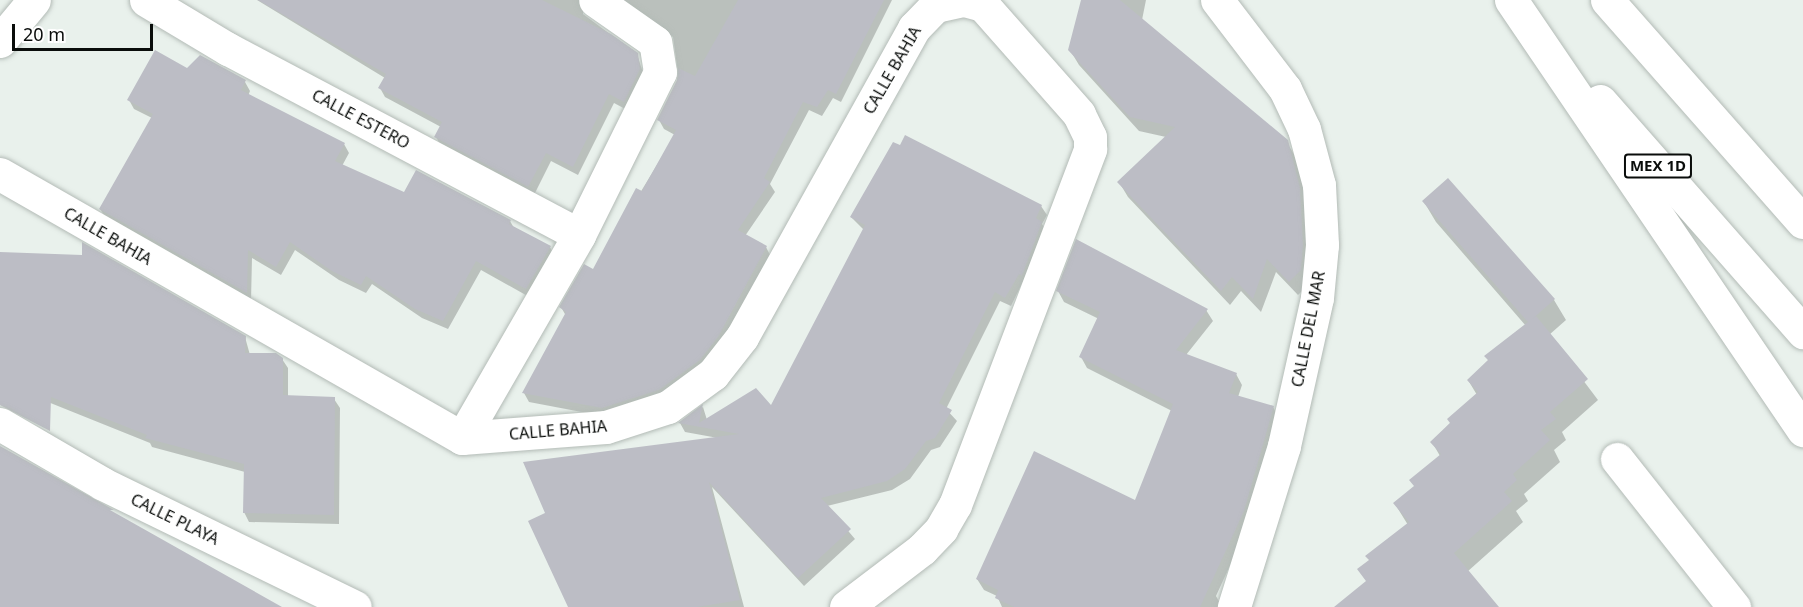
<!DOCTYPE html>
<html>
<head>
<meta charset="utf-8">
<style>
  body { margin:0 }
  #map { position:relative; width:1803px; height:607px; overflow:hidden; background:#e9f1ec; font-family:"Noto Sans",sans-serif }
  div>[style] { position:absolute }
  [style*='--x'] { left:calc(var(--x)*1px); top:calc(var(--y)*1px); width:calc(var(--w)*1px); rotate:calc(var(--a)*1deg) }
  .shadow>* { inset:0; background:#0003 }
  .building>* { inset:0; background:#bcbdc5 }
  .roads { filter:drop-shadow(0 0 2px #b3bbb6) drop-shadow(0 0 2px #b3bbb6) }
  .minor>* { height:33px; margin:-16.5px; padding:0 16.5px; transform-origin:16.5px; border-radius:16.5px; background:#fff }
  .motorway>* { height:33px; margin:-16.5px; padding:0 16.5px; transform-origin:16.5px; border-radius:16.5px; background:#fff }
  span { translate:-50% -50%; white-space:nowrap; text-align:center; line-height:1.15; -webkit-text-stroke:4.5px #fff; paint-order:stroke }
  .shield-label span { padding:2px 4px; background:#fff; border:2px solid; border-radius:4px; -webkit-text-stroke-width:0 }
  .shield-label { font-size:15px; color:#0a0d0b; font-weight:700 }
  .street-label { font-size:16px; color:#0a0d0b }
  .scale { position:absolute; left:12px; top:24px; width:141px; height:27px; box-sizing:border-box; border:3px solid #0a0d0b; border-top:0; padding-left:8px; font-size:18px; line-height:21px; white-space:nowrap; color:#0a0d0b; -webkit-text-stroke:4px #fff; paint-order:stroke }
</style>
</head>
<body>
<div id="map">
  <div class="shadow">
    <div style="clip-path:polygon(257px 0,584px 0,583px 14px,637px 54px,645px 79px,629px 111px,614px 103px,578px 175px,551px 161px,534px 195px,441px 146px,436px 137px,441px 127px,385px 97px,380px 88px,385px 78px)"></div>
    <div style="clip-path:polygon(621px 0,892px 0,841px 102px,833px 98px,822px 116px,809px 110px,770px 184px,775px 192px,745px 236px,766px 247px,771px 257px,722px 347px,665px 399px,608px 417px,529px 402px,524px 393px,566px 316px,561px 307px,593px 271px,675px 135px,664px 129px,659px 120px,679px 80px,673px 37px)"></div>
    <div style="clip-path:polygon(1087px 0,1146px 0,1142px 20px,1286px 141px,1295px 156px,1308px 204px,1308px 285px,1298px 295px,1276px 272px,1261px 312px,1241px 291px,1230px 305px,1128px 197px,1119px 182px,1166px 137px,1139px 131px,1079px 65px,1070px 50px)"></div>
    <div style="clip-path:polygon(188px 70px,245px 82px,250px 91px,248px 96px,344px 144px,349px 153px,342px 166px,404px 194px,510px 221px,514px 228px,550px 247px,555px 257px,531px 298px,481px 270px,448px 329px,422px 318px,372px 284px,366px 293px,339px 280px,295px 250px,281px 275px,252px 258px,251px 301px,106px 218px,100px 209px,152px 118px,134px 109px,129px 100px)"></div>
    <div style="clip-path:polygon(1448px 180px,1554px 300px,1566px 320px,1549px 335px,1598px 400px,1562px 432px,1566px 440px,1554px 450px,1560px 462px,1524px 494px,1528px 501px,1516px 511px,1523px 522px,1467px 572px,1497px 607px,1369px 607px,1367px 582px,1359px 570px,1408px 525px,1395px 504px,1415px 488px,1440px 456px,1432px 442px,1477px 395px,1468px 380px,1489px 361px,1486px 357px,1526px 326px,1436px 222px,1424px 202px)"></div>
    <div style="clip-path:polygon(1041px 206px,1047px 215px,1042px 224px,1047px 232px,1011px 306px,1000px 301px,946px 409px,957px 421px,940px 447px,931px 450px,910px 479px,892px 490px,827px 506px,855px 539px,804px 586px,712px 487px,744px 607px,570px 607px,718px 438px,685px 432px,680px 423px,703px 407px,707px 420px,772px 408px,864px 230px,851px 217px)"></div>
    <div style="clip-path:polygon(0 253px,245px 337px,250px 355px,282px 359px,288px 368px,288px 397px,334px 399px,340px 408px,339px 524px,249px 522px,244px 512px,245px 472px,152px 447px,150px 443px,43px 400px,0 375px)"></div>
    <div style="clip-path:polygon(1058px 291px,1206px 310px,1213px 321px,1186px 355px,1236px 374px,1242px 385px,1238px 397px,1273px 407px,1279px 418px,1250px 522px,1216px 596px,1222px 607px,1002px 607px,997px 596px,984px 590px,977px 579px,1136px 502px,1172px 411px,1087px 368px,1081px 357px,1099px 319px,1064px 302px)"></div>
  </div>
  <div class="building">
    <div style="clip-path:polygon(258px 0,542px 0,611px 34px,638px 53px,640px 69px,624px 102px,609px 94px,573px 167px,546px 153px,528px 187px,434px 137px,442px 122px,378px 88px,386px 74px)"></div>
    <div style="clip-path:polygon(738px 0,884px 0,836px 94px,828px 90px,817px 107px,803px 102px,764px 178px,770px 182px,738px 230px,767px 246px,718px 337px,700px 360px,659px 390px,602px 408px,522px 393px,566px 312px,559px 307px,584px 264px,593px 269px,636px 188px,642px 191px,676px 130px,657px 120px,677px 80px,678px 68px,695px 76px)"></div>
    <div style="clip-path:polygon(1081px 0,1120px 0,1288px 140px,1300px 188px,1303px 245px,1301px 270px,1289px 282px,1267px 259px,1253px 299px,1232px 277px,1221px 291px,1117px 182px,1175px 127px,1130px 117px,1068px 50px)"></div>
    <div style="clip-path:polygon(155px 50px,187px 68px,200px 55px,246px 80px,241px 90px,345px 143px,335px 161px,404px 192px,416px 170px,511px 220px,509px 224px,551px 246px,526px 289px,476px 261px,443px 321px,415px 309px,366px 276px,361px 285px,332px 271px,290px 242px,276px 267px,248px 250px,247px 293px,99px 209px,153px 114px,127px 100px)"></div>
    <div style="clip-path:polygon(905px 135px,1042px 205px,1036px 218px,1042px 222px,1022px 276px,1019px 274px,1005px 298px,995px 292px,939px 403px,952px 410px,935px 438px,926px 441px,905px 469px,887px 481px,821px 498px,851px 529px,798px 578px,709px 482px,740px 600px,697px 607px,568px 607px,528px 521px,545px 513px,523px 462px,739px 434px,678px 423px,703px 404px,699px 423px,756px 388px,771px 405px,865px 225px,850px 217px,893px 142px,900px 145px)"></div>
    <div style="clip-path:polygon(1448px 178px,1555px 299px,1530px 321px,1536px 316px,1588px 379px,1550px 412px,1556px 419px,1541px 430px,1550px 440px,1513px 474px,1517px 480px,1504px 492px,1512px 501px,1454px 553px,1499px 607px,1334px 607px,1366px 581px,1357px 569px,1369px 560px,1365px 556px,1409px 522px,1393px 503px,1414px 486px,1409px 480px,1441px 454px,1430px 442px,1450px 423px,1447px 419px,1478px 392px,1467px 380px,1488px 360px,1484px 356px,1528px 322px,1422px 201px)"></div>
    <div style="clip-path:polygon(1076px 239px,1208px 309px,1176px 350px,1237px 373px,1229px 393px,1274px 406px,1244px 511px,1200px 607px,1014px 607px,995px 598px,998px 590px,976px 579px,1034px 451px,1135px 500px,1173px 404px,1079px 357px,1100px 312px,1056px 291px)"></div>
    <div style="clip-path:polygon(82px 242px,246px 336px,245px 353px,276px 353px,283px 358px,283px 395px,335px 397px,334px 515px,243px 513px,244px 464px,145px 438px,147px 435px,51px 397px,50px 431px,0 405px,0 252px,82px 255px)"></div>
    <div style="clip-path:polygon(0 446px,114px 510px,110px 510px,282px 607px,0 607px)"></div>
  </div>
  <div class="roads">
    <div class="minor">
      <div style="--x:146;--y:0;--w:96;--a:30.9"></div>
      <div style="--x:228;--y:49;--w:397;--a:27.9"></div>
      <div style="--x:1217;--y:0;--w:112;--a:52.6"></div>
      <div style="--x:1285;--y:89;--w:44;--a:64.6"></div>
      <div style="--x:1304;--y:129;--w:58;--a:75"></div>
      <div style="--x:1319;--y:185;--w:60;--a:87.1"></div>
      <div style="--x:1322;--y:245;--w:53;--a:95.4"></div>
      <div style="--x:1317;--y:298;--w:152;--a:102.6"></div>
      <div style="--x:1284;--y:446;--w:169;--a:107.3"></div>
      <div style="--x:0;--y:41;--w:53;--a:-50.3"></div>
      <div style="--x:0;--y:174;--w:532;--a:29.74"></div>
      <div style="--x:462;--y:438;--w:144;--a:-4.4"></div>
      <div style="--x:606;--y:427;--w:65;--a:-17.9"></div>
      <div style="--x:668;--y:407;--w:56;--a:-36.3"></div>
      <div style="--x:713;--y:374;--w:47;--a:-51.9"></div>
      <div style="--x:742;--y:337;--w:354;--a:-60.9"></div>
      <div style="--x:914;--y:28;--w:30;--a:-46"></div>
      <div style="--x:935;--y:6;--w:29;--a:-12"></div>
      <div style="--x:0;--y:424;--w:119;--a:30.2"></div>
      <div style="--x:103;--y:484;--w:280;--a:26"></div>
      <div style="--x:462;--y:438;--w:234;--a:-60"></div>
      <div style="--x:579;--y:235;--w:182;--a:-63.6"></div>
      <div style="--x:660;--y:72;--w:30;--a:-99"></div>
      <div style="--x:655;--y:42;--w:73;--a:-145"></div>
      <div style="--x:1617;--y:459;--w:189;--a:51.7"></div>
      <div style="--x:846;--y:607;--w:96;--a:-37.3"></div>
      <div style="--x:922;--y:549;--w:28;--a:-46"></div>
      <div style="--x:941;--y:529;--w:28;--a:-60"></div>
      <div style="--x:955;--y:505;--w:381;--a:-69.2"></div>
      <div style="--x:1090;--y:149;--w:12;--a:-90"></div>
      <div style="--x:1090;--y:137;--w:25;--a:-116"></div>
      <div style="--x:1079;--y:114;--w:145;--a:-131.4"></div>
      <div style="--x:983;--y:5;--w:20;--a:-165"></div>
    </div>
    <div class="motorway">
      <div style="--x:1511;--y:0;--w:520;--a:55.82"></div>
      <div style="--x:1607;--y:0;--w:296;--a:48.6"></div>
      <div style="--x:1600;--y:101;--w:308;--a:48.7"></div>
    </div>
  </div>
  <div class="shield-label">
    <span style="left:1658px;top:166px">MEX 1D</span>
  </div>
  <div class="street-label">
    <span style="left:892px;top:70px;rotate:-60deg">CALLE BAHIA</span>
    <span style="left:361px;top:119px;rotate:28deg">CALLE ESTERO</span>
    <span style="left:108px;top:236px;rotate:30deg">CALLE BAHIA</span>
    <span style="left:1308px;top:329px;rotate:-79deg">CALLE DEL MAR</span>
    <span style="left:558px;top:430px;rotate:-5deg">CALLE BAHIA</span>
    <span style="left:175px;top:519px;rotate:26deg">CALLE PLAYA</span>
  </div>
  <div class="scale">20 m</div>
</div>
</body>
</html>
